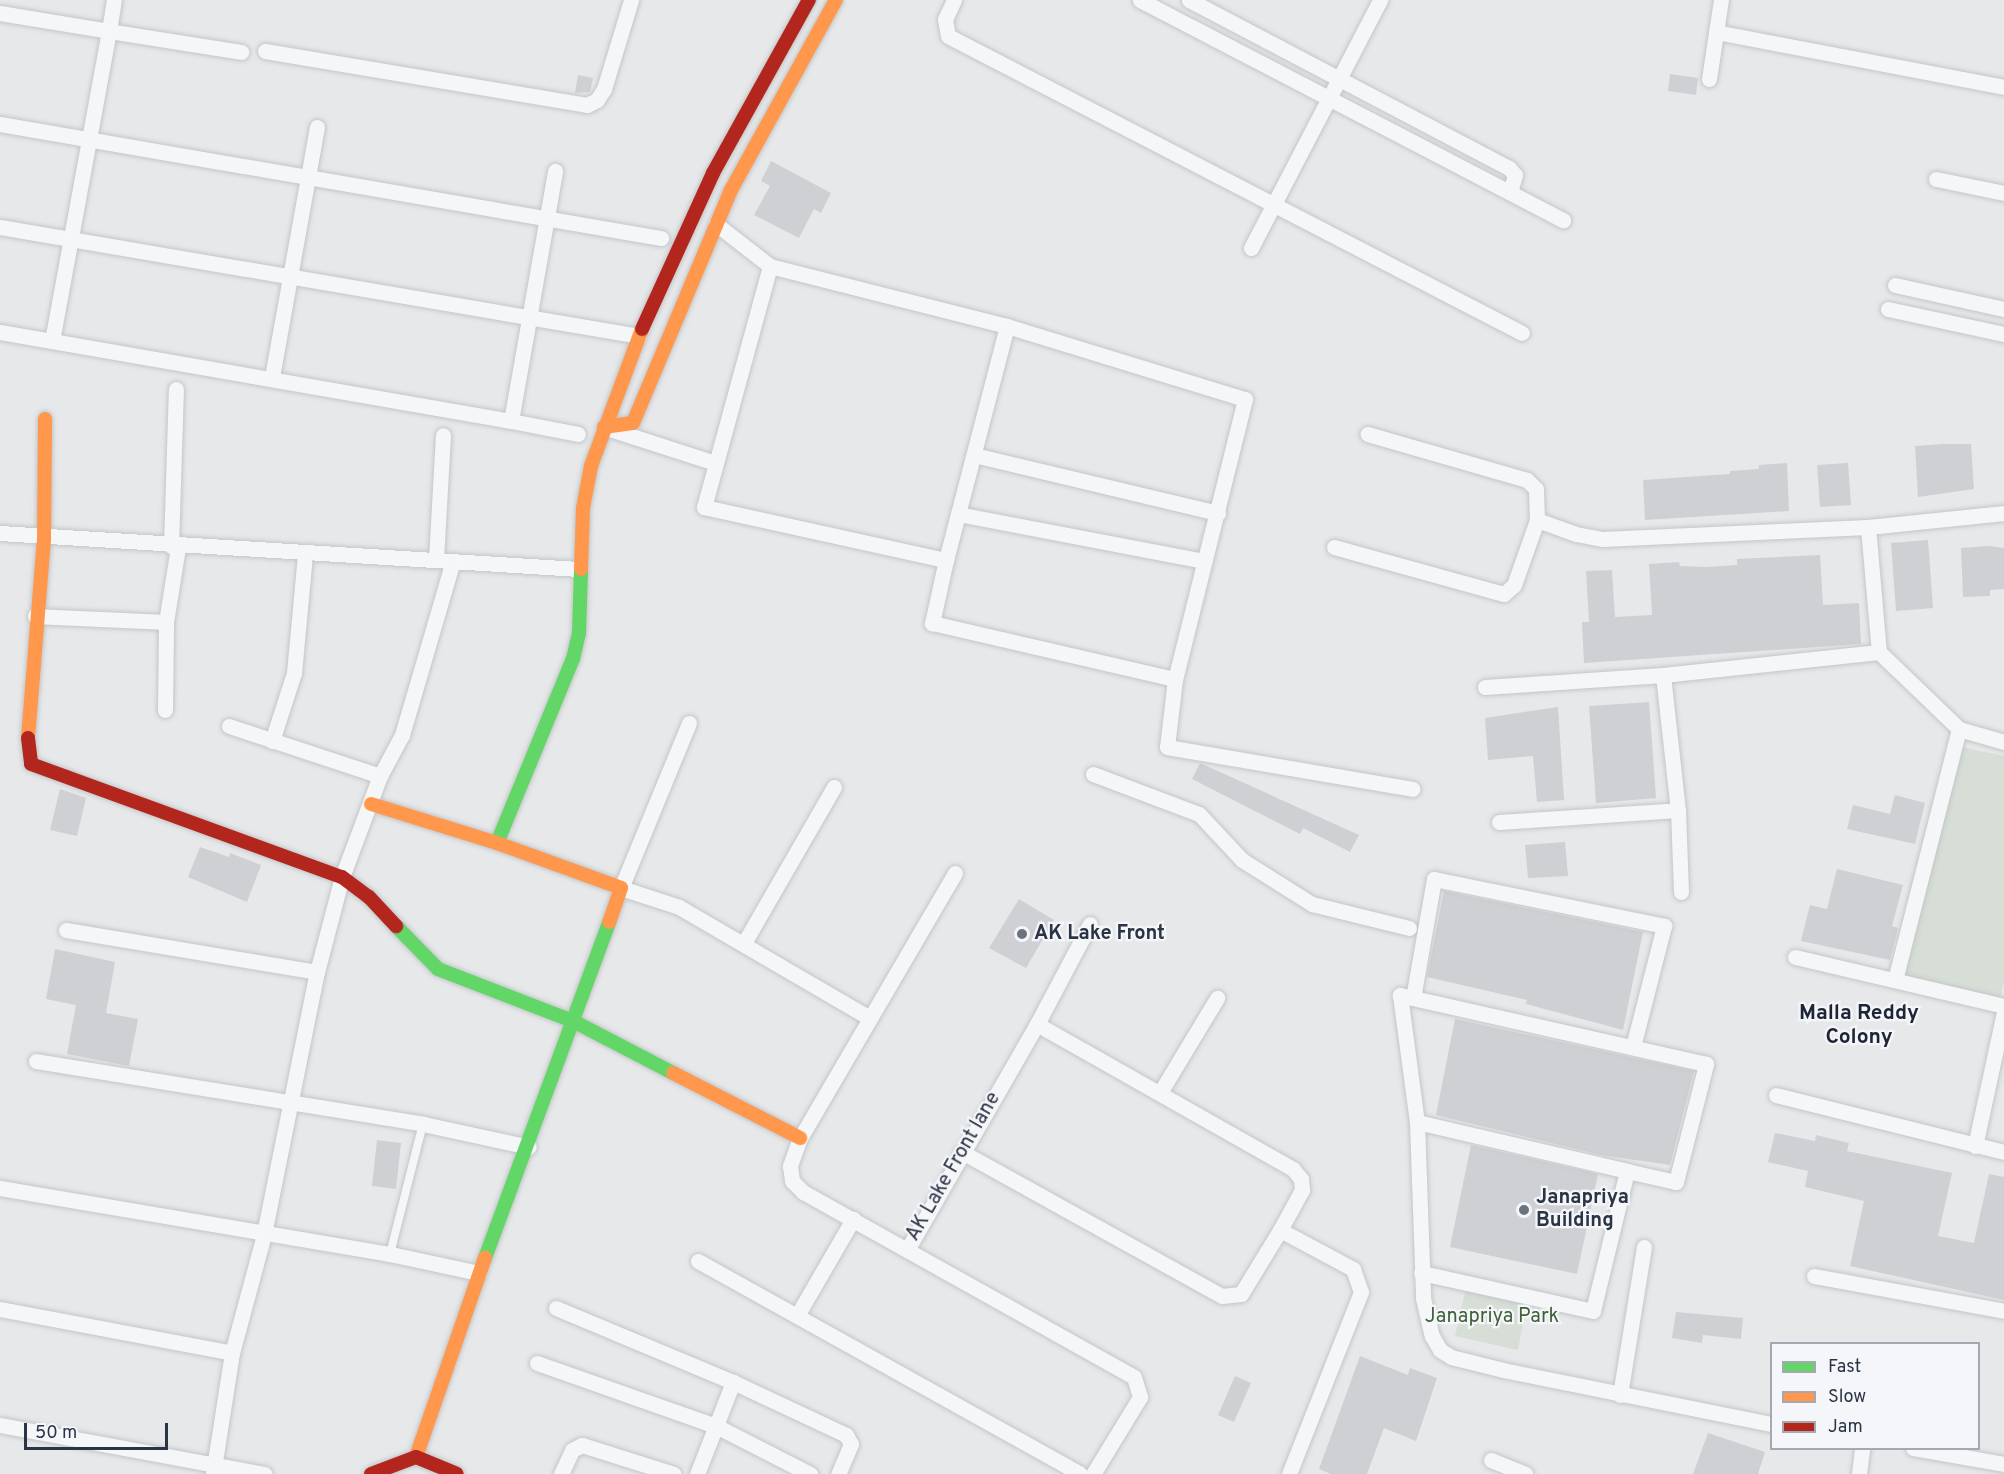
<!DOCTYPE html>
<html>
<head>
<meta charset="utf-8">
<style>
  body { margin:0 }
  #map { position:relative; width:2004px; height:1474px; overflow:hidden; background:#e6e8ea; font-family:Overpass,sans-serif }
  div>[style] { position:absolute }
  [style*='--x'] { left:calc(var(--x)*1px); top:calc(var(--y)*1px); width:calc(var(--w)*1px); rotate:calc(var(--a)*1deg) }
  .green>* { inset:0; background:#d6ded6 }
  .building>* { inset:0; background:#ced0d3 }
  .roads { filter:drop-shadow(0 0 2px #c4c6c8) drop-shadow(0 0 2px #c4c6c8) }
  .lane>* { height:8px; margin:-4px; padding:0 4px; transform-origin:4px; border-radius:4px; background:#f5f6f7 }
  .street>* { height:15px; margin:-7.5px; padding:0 7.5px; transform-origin:7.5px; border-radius:7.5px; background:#f5f6f7 }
  .fast>* { height:14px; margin:-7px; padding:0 7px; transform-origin:7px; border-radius:7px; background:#63d668 }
  .slow>* { height:14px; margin:-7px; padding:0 7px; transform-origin:7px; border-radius:7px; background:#ff974d }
  .jam>* { height:14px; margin:-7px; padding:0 7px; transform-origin:7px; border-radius:7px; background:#b3261e }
  .dots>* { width:16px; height:16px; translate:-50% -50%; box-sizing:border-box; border:3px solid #f4f6f9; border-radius:50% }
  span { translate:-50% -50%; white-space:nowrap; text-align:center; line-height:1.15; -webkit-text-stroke:4.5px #f4f6f9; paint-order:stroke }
  .poi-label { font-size:20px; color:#2b3445; font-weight:700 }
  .left { translate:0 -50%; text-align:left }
  .street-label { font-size:20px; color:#2b3445 }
  .park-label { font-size:20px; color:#3f6138 }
  .neighbourhood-label { font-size:21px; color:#1d2536; font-weight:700 }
  .legend { position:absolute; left:1770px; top:1342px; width:210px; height:108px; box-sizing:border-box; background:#f4f6f9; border:2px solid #a4a8b1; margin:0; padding:8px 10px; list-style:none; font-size:18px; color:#2b3445 }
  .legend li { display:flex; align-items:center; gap:12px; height:30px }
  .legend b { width:30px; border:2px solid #a4a8b1 }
  .scale { position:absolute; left:24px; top:1423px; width:144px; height:27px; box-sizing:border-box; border:3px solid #2b3445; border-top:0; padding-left:8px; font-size:18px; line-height:21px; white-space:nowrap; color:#2b3445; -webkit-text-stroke:4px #f4f6f9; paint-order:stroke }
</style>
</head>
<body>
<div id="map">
  <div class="green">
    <div style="clip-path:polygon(1961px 747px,2004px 756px,2004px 981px,2000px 998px,1903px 975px)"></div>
    <div style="clip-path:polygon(1467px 1283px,1528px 1297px,1518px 1350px,1455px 1336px)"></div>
  </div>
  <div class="building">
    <div style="clip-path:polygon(1670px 74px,1698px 78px,1696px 95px,1668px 91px)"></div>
    <div style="clip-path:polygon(578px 75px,593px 78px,590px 92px,575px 93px)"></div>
    <div style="clip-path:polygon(771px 161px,831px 193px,821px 213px,814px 209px,799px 238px,754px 215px,770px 186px,761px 181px)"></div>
    <div style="clip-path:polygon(1943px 444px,1971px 444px,1974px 489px,1918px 497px,1915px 446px)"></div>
    <div style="clip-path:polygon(1787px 463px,1789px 511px,1645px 520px,1643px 480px,1730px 474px,1730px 471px,1759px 469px,1759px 465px)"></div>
    <div style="clip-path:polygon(1848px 463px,1851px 505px,1820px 507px,1817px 465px)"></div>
    <div style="clip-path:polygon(1928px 540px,1933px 608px,1896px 611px,1891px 543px)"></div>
    <div style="clip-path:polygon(1988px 546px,2004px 548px,2004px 589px,1990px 590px,1990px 596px,1963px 597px,1961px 548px)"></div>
    <div style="clip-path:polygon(1820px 555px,1823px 605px,1859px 603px,1861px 644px,1584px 663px,1582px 622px,1589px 622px,1586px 571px,1612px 570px,1615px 617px,1652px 615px,1649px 564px,1679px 562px,1680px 566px,1706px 567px,1737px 565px,1737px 559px)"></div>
    <div style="clip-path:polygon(1649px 702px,1656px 798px,1596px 803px,1589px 706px)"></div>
    <div style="clip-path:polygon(1558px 707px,1564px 800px,1537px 802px,1533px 756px,1488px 760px,1485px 718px)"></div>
    <div style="clip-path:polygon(1200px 763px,1359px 835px,1350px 852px,1303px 828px,1300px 834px,1192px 779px)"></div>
    <div style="clip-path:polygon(60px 789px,86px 798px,77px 836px,50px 830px)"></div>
    <div style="clip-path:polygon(1895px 795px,1925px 803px,1915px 844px,1847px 829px,1853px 805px,1890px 814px)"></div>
    <div style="clip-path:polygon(1565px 842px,1568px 876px,1528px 878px,1525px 845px)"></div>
    <div style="clip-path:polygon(200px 847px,229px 857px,230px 853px,261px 865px,247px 902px,188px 877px)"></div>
    <div style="clip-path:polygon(1837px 869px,1903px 885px,1892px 926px,1898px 928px,1890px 960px,1801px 941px,1810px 905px,1827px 909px)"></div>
    <div style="clip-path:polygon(1444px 891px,1643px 932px,1623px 1030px,1526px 1004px,1527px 1000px,1427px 977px)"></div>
    <div style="clip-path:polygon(1019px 899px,1054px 920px,1026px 968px,989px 948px)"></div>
    <div style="clip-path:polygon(55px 949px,115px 962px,106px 1013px,138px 1019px,129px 1066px,67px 1054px,76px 1005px,46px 999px)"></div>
    <div style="clip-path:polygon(1455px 1019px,1694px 1071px,1670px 1165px,1601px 1155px,1436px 1115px)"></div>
    <div style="clip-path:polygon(1775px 1133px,1815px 1141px,1816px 1135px,1849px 1143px,1847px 1151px,1952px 1173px,1938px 1236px,1974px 1243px,1989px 1174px,2004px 1177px,2004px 1300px,1850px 1266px,1864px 1201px,1805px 1187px,1808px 1171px,1768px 1162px)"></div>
    <div style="clip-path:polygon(377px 1140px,401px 1143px,396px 1189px,372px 1186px)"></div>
    <div style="clip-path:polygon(1471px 1145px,1598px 1174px,1577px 1274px,1450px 1247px)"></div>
    <div style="clip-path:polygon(1676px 1312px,1743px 1318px,1741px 1339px,1703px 1335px,1702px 1343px,1672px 1338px)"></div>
    <div style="clip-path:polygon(1360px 1356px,1408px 1375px,1410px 1368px,1437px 1378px,1416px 1441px,1384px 1428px,1367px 1474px,1331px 1474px,1319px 1469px)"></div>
    <div style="clip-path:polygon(1235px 1376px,1251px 1383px,1234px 1422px,1218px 1415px)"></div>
    <div style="clip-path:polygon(1708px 1433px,1765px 1452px,1758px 1474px,1693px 1474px)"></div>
  </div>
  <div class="roads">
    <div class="lane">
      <div style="--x:390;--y:1254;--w:134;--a:-75.8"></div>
    </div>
    <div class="street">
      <div style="--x:954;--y:0;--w:21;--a:115"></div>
      <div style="--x:945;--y:19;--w:17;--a:80"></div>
      <div style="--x:948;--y:36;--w:646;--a:27.36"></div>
      <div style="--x:1140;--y:0;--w:477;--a:27.5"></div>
      <div style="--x:1189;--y:0;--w:361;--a:27.7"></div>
      <div style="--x:1509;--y:168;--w:9;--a:49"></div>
      <div style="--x:1515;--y:175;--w:18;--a:106"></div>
      <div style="--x:0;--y:13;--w:110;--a:9.4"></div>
      <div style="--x:109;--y:31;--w:31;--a:-81"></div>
      <div style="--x:1716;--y:32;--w:293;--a:10.8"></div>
      <div style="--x:265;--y:51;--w:326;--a:9.5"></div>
      <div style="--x:587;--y:105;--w:11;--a:-27"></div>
      <div style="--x:597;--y:100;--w:13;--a:-58"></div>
      <div style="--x:604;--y:89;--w:93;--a:-73.1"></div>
      <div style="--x:1709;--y:79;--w:80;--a:-81.4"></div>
      <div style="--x:0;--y:124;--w:671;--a:9.79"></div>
      <div style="--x:1936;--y:179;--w:69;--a:11.6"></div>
      <div style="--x:716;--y:224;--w:68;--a:37.9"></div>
      <div style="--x:770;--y:266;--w:244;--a:14.2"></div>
      <div style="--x:1007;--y:326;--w:249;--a:17.1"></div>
      <div style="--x:1245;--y:399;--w:289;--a:104"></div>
      <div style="--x:1175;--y:679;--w:68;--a:96.7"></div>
      <div style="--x:1167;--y:747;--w:249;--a:9.7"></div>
      <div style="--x:0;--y:227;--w:648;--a:9.68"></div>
      <div style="--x:1251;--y:248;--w:280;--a:-62.5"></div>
      <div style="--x:770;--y:266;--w:250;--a:105.3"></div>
      <div style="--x:704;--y:507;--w:248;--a:12.4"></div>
      <div style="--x:946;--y:560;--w:242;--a:-75.4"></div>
      <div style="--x:1895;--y:285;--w:112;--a:12.4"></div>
      <div style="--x:1888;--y:309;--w:119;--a:12.2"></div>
      <div style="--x:0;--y:332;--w:519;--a:9.88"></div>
      <div style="--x:511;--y:421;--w:254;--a:-80"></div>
      <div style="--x:52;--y:341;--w:315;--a:-79.6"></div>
      <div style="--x:109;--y:31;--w:134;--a:9"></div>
      <div style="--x:272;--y:377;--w:254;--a:-79.8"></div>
      <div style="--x:511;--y:421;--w:68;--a:11"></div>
      <div style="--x:610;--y:429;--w:110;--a:17.9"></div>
      <div style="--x:974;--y:455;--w:251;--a:13.4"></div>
      <div style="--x:958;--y:514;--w:251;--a:10.8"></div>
      <div style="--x:1537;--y:520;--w:41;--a:19.7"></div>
      <div style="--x:1576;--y:534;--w:26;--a:11"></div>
      <div style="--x:1602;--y:539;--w:266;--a:-2.6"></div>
      <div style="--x:1868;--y:527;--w:137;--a:-5.9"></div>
      <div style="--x:1868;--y:527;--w:125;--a:85"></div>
      <div style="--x:1879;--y:652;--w:111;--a:43.9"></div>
      <div style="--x:1959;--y:729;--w:47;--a:16.1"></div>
      <div style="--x:0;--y:533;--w:580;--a:3.56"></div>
      <div style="--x:171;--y:546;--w:157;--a:-88.2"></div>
      <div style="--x:1334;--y:547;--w:176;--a:15.5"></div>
      <div style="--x:1504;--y:594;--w:13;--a:-42"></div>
      <div style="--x:1514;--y:585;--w:69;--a:-70.5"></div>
      <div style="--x:1537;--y:520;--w:31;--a:-92"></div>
      <div style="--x:1536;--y:489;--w:13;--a:-135"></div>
      <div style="--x:1527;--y:480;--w:166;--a:-163.9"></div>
      <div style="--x:436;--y:560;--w:125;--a:-86.8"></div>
      <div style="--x:946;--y:560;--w:65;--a:102.5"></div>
      <div style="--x:932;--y:623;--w:249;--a:13"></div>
      <div style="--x:35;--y:616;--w:131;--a:2.6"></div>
      <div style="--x:1663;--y:675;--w:136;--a:83.7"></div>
      <div style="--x:1678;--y:810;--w:82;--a:87.9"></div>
      <div style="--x:1485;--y:687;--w:178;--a:-3.9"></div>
      <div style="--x:1663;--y:675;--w:217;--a:-6.1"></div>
      <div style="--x:165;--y:710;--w:88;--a:-89.3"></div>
      <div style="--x:166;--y:622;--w:76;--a:-80.9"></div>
      <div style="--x:689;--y:723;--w:178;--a:112.4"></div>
      <div style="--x:621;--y:888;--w:61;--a:18.1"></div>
      <div style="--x:679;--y:907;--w:221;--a:30.2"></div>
      <div style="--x:229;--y:726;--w:159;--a:18.3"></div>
      <div style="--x:272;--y:741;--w:71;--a:-72.1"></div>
      <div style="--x:294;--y:673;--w:120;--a:-84.7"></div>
      <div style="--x:1093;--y:774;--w:113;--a:20.7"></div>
      <div style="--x:1199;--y:814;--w:63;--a:46.9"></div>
      <div style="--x:1242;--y:860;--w:83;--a:32.2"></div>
      <div style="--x:1312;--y:904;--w:100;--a:13.9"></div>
      <div style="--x:1499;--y:822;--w:179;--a:-3.8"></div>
      <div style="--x:955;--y:873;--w:307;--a:120.3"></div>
      <div style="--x:800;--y:1138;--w:30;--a:110"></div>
      <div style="--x:790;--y:1166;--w:15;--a:82"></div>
      <div style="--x:792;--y:1181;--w:16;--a:45"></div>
      <div style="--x:803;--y:1192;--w:379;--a:29.2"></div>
      <div style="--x:1134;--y:1377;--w:21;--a:73"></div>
      <div style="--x:1140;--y:1397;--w:90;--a:121.4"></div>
      <div style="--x:66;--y:930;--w:254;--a:9.5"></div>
      <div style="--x:744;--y:943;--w:180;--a:-60"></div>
      <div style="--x:1795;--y:957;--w:215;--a:13.2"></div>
      <div style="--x:1895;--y:980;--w:259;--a:-75.7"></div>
      <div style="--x:1413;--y:998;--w:121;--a:-80"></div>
      <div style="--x:1434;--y:879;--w:235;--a:11.5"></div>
      <div style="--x:1664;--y:926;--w:125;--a:104.4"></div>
      <div style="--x:36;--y:1061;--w:392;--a:9.2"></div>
      <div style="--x:423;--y:1124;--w:108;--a:12.2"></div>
      <div style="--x:1161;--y:1091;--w:109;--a:-58.9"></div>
      <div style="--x:1776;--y:1095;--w:235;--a:14"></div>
      <div style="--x:1417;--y:1122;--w:216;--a:13.1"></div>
      <div style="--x:1627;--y:1171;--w:144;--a:103.7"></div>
      <div style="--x:1593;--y:1311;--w:176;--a:-167.5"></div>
      <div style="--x:1975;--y:1146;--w:137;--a:-77.8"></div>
      <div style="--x:962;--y:1152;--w:297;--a:29"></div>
      <div style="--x:1222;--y:1296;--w:19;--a:-6"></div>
      <div style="--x:1241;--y:1294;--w:75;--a:-58.6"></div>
      <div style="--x:1280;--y:1230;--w:46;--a:-61.2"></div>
      <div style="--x:1302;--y:1190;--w:11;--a:-95"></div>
      <div style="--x:1301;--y:1179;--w:13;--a:-129"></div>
      <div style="--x:1293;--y:1169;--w:294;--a:-150.5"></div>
      <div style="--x:1627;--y:1171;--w:50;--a:12.7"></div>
      <div style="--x:1676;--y:1182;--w:122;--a:-75.7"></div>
      <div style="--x:1706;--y:1064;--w:314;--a:-167.3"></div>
      <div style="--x:1400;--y:995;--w:128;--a:82.4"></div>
      <div style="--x:1417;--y:1122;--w:176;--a:88"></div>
      <div style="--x:1423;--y:1298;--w:39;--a:77"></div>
      <div style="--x:1432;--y:1336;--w:16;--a:60"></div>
      <div style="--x:1440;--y:1350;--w:13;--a:32"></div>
      <div style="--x:1451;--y:1357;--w:54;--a:14"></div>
      <div style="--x:1503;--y:1370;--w:274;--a:11.4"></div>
      <div style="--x:0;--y:1188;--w:396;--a:9.6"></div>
      <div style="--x:390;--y:1254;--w:91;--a:12.1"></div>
      <div style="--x:1280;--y:1230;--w:83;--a:28.1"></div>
      <div style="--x:1353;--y:1269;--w:24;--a:71"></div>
      <div style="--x:1361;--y:1292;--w:196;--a:111.6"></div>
      <div style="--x:907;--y:1250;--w:261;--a:-60.1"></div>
      <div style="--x:1037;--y:1024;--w:113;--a:-62.1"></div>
      <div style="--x:698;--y:1261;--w:437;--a:29.1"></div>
      <div style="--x:1814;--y:1276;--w:193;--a:10.4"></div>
      <div style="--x:556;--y:1308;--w:192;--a:22.7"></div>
      <div style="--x:733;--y:1382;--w:125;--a:25.1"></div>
      <div style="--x:846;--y:1435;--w:10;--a:61"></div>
      <div style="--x:851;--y:1444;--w:33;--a:113"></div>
      <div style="--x:0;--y:1309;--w:236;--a:10.7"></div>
      <div style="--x:798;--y:1314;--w:110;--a:-59.9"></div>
      <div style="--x:537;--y:1363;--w:190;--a:19.4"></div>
      <div style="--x:716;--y:1426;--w:106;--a:27.1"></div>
      <div style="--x:1620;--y:1395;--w:150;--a:-80.8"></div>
      <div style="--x:0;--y:1425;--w:269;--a:10.5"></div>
      <div style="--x:1913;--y:1448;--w:92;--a:10"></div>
      <div style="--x:1491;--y:1460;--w:37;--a:22"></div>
      <div style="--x:213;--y:1474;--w:122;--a:-81.1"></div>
      <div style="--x:232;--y:1353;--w:123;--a:-74.9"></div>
      <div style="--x:264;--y:1234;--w:267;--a:-78.6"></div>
      <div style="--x:317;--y:972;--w:98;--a:-75.3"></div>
      <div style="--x:342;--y:877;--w:108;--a:-69.4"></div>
      <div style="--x:380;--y:776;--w:47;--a:-61.8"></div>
      <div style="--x:402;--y:735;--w:181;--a:-73.7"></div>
      <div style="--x:561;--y:1474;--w:26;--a:-65"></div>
      <div style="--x:572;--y:1450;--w:11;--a:-27"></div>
      <div style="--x:582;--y:1445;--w:96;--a:17.5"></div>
      <div style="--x:697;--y:1474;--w:99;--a:-68.6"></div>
      <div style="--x:1859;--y:1474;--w:26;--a:-83"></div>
    </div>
    <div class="fast">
      <div style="--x:497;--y:843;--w:199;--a:-67.6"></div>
      <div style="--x:573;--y:659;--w:27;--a:-77"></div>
      <div style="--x:579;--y:633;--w:64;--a:-88.2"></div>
      <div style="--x:396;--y:926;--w:60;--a:45.7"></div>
      <div style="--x:438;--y:969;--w:145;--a:21.1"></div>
      <div style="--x:573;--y:1021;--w:113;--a:27.5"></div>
      <div style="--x:485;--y:1258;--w:358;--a:-69.7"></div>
    </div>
    <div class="slow">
      <div style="--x:604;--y:427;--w:29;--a:-8"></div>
      <div style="--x:633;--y:423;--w:253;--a:-67.2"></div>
      <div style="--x:731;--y:190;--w:217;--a:-61.1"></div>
      <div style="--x:581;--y:569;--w:61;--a:-88.1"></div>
      <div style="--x:583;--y:508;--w:43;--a:-79.2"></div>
      <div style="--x:591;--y:466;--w:146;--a:-69.6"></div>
      <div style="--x:28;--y:738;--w:201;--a:-85.4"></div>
      <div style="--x:44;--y:538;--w:119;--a:-89.5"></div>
      <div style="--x:371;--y:804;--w:132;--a:17.2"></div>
      <div style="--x:497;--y:843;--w:132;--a:19.9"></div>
      <div style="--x:621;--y:888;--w:36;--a:109"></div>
      <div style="--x:673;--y:1073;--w:143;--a:27.1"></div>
      <div style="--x:416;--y:1457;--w:211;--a:-70.9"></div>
    </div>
    <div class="jam">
      <div style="--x:642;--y:329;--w:171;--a:-65.5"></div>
      <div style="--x:713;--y:173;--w:198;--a:-61"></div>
      <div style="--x:28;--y:738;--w:26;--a:83"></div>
      <div style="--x:31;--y:764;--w:331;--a:20"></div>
      <div style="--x:342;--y:877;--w:34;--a:37"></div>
      <div style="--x:369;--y:897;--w:40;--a:47"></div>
      <div style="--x:371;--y:1474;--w:48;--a:-20.7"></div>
      <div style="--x:416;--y:1457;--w:44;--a:22.5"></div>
    </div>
  </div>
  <div class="dots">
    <div style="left:1022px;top:934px;background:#6c737f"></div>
    <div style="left:1524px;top:1210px;background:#6c737f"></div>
  </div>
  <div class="poi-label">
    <span class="left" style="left:1034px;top:934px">AK Lake Front</span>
    <span class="left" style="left:1536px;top:1210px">Janapriya<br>Building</span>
  </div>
  <div class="street-label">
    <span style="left:954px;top:1167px;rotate:-60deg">AK Lake Front lane</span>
  </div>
  <div class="park-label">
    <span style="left:1492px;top:1317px">Janapriya Park</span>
  </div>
  <div class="neighbourhood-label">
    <span style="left:1859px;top:1026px">Malla Reddy<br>Colony</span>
  </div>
  <ul class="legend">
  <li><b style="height:8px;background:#63d668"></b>Fast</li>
  <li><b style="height:8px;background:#ff974d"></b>Slow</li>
  <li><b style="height:8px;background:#b3261e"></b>Jam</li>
  </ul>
  <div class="scale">50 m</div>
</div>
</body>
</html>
